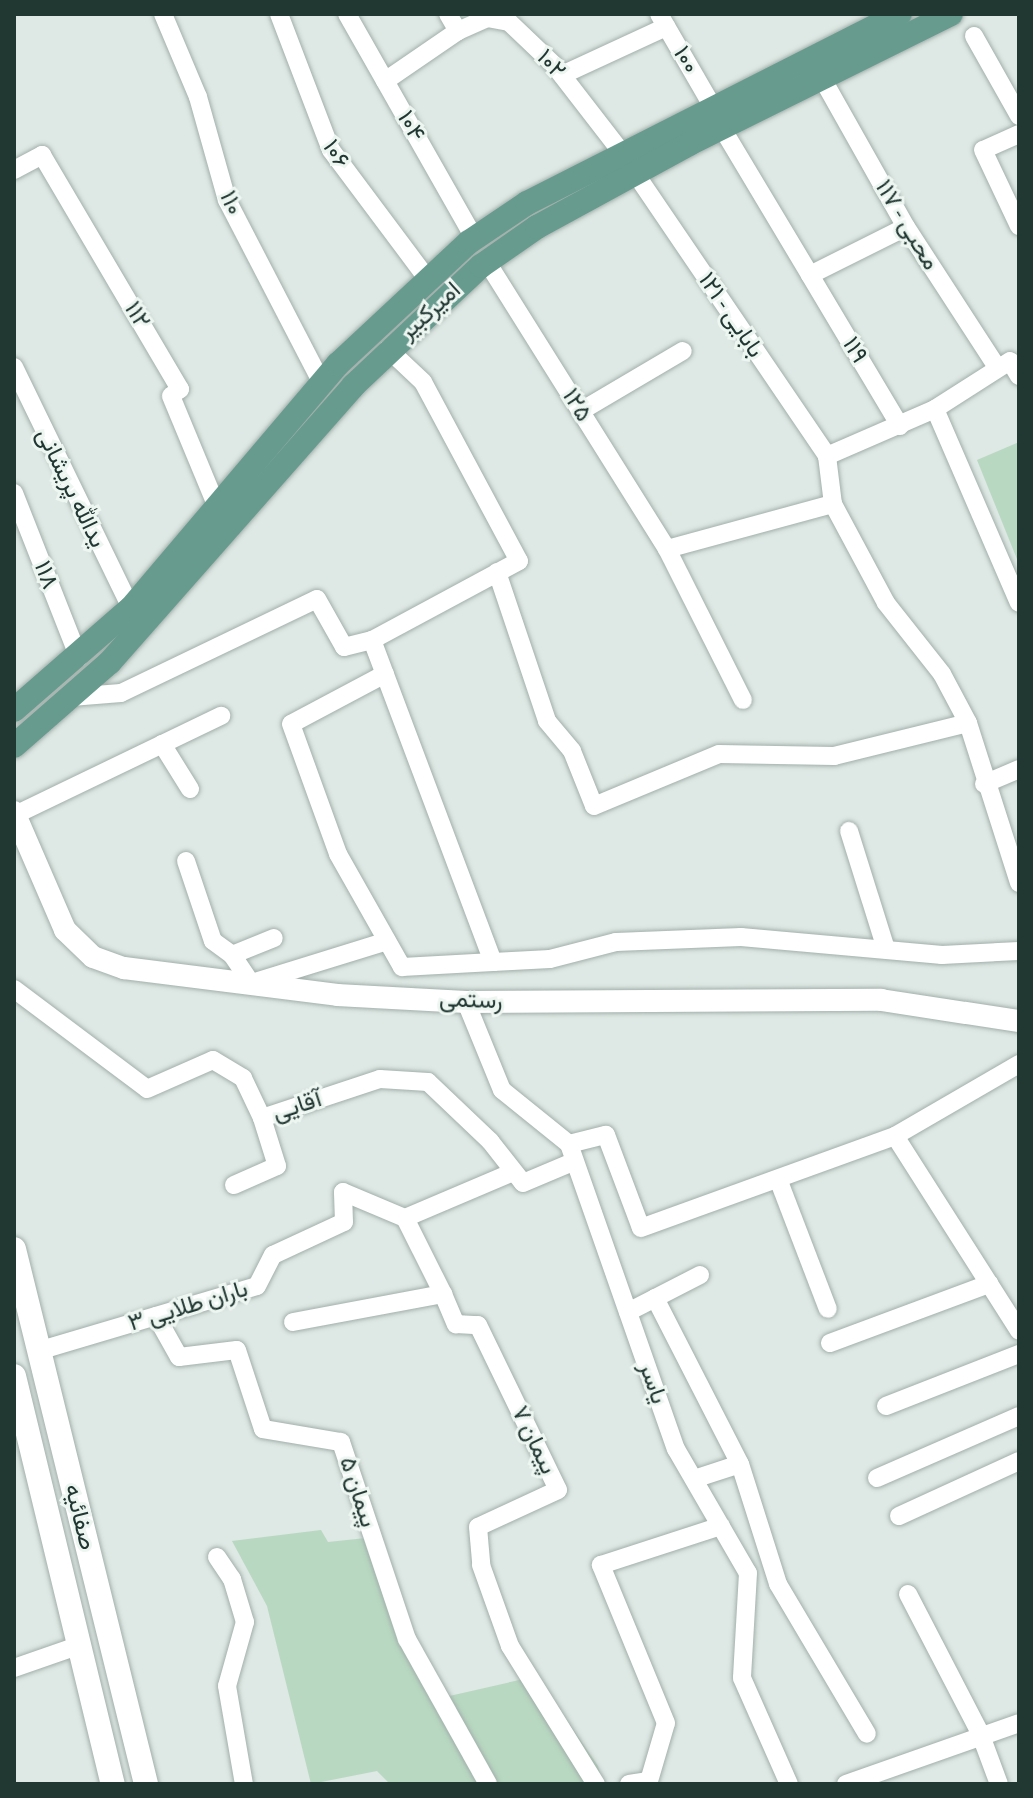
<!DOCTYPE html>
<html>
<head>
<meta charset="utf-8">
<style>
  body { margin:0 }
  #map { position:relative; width:1033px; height:1798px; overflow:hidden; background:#dee8e4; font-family:"Source Sans 3",Vazirmatn,sans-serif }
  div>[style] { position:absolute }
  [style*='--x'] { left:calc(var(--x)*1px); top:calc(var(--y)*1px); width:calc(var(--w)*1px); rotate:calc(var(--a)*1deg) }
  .green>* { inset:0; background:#b8d8c1 }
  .roads { filter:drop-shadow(0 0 2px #a2afab) drop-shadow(0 0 2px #a2afab) }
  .minor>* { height:18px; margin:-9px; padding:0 9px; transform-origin:9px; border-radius:9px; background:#fff }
  .tertiary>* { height:22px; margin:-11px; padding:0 11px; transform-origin:11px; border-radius:11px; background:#fff }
  .secondary>* { height:24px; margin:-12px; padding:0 12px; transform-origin:12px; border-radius:12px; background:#fff }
  .primary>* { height:24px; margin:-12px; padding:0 12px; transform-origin:12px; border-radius:12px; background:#669b8e }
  span { translate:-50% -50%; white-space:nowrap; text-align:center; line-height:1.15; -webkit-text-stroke:6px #eef6f2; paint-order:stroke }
  .street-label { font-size:24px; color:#213731 }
  .frame { position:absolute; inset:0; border:16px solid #213731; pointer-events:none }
</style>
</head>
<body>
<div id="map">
  <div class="green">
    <div style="clip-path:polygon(1019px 442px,1019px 564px,977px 460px)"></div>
    <div style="clip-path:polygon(321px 1530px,328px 1542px,366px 1538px,404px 1641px,445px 1697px,537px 1676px,598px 1766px,603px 1784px,390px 1784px,377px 1771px,311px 1784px,267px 1606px,232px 1541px)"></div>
  </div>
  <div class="roads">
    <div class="minor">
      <div style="--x:163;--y:14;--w:90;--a:67.1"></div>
      <div style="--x:198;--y:97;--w:107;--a:74.3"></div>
      <div style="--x:227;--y:200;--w:206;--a:62.6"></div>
      <div style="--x:279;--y:14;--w:146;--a:69.1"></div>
      <div style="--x:331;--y:150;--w:159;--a:53.2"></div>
      <div style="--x:347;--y:14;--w:257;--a:60.4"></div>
      <div style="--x:448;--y:14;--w:20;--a:60"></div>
      <div style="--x:458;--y:31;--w:32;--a:-24"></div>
      <div style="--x:487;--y:18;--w:22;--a:10"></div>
      <div style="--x:509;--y:22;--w:62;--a:43.7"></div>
      <div style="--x:554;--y:65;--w:111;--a:52.3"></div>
      <div style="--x:659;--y:14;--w:108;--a:59.9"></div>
      <div style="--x:974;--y:36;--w:92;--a:60.6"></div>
      <div style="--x:562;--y:75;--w:115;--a:-24.8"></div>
      <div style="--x:822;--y:78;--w:171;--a:60.6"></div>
      <div style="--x:906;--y:227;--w:167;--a:57"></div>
      <div style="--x:385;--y:81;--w:88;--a:-34.4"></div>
      <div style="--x:722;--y:128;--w:171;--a:59.1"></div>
      <div style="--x:1019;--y:134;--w:39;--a:156"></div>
      <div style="--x:983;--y:150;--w:84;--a:64.7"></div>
      <div style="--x:14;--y:170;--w:32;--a:-28"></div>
      <div style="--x:42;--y:155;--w:272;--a:59.5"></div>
      <div style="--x:180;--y:389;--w:11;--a:142"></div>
      <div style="--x:171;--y:396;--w:120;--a:67.5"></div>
      <div style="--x:635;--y:173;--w:342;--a:55.8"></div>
      <div style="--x:487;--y:262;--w:339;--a:57.9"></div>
      <div style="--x:667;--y:549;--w:172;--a:-15.2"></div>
      <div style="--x:388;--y:349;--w:48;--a:43.3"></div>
      <div style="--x:423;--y:382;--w:203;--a:61.8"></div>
      <div style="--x:519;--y:561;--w:167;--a:151.7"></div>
      <div style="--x:372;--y:640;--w:344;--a:69.4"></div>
      <div style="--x:493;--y:962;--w:57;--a:-3"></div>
      <div style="--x:550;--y:959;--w:68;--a:-14.4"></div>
      <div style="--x:616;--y:942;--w:125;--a:-2.3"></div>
      <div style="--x:741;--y:937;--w:202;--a:5.1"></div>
      <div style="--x:942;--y:955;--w:77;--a:-3"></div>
      <div style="--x:14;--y:367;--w:268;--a:64.1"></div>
      <div style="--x:1019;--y:376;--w:17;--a:-121"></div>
      <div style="--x:1010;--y:361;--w:89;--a:147.4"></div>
      <div style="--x:935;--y:409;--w:118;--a:156.5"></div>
      <div style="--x:827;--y:456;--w:48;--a:82.9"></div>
      <div style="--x:833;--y:504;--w:112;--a:61.8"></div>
      <div style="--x:886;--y:603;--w:90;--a:51.7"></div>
      <div style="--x:942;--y:674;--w:55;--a:62"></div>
      <div style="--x:968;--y:723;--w:168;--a:72.3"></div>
      <div style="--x:935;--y:409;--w:211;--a:66.6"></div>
      <div style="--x:581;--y:411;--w:118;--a:-30.5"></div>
      <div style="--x:900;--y:426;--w:176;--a:-120.8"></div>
      <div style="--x:810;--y:275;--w:107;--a:-26.6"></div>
      <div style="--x:14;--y:493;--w:177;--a:68.5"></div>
      <div style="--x:667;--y:549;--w:169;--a:63.3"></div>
      <div style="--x:497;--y:572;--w:157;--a:71.4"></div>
      <div style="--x:547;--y:721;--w:39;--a:50"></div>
      <div style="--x:572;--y:751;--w:59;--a:68.2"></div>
      <div style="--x:594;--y:806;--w:135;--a:-22.6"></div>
      <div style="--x:719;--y:754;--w:115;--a:1"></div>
      <div style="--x:834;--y:756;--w:138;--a:-13.8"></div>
      <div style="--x:385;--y:674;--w:106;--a:152"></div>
      <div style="--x:291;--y:724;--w:138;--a:70.1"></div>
      <div style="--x:338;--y:854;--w:130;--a:60.5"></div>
      <div style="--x:402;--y:967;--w:91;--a:-3.1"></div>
      <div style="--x:71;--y:697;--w:50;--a:-4.6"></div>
      <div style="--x:121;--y:693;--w:217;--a:-25.6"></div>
      <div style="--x:317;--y:599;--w:55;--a:60.6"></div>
      <div style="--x:344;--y:647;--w:29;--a:-14"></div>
      <div style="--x:162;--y:744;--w:53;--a:58.1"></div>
      <div style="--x:984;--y:784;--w:38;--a:-23"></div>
      <div style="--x:15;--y:815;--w:229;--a:-25.7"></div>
      <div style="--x:849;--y:831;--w:124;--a:72.6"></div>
      <div style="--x:186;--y:861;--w:84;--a:71.4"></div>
      <div style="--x:213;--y:941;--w:24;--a:36"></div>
      <div style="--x:249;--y:980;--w:30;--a:-124"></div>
      <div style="--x:232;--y:955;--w:45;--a:-22"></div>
      <div style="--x:258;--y:981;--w:135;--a:-17.2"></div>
      <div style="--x:14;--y:989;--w:166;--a:36.9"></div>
      <div style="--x:147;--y:1089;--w:72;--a:-23.7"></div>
      <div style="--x:213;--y:1060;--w:35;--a:31"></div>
      <div style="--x:243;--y:1078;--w:44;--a:64.6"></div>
      <div style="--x:262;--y:1118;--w:124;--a:-18.3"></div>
      <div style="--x:380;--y:1079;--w:48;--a:3.6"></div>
      <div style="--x:428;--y:1082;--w:86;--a:43.6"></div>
      <div style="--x:490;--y:1141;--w:53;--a:51.8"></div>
      <div style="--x:523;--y:1183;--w:56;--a:-22.9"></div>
      <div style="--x:466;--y:1002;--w:95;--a:67.8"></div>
      <div style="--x:502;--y:1090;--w:86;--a:38.9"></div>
      <div style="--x:569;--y:1144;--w:323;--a:70.7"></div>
      <div style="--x:676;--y:1449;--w:143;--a:59.9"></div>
      <div style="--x:748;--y:1573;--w:105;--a:93.3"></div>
      <div style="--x:742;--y:1678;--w:116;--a:66.1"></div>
      <div style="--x:1019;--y:1064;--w:143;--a:149.9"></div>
      <div style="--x:895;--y:1136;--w:231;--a:57.5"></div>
      <div style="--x:569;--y:1144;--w:38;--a:-14"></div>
      <div style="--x:606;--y:1135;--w:99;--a:69.4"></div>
      <div style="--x:641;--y:1228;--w:270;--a:-19.9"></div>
      <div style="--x:778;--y:1179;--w:139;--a:69"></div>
      <div style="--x:234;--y:1185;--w:47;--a:-23.8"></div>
      <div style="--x:277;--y:1166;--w:50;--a:-107.4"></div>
      <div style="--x:405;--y:1218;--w:85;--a:63.4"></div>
      <div style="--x:655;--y:1298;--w:186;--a:62.9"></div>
      <div style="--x:628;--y:1312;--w:81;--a:-27.2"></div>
      <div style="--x:156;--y:1316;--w:47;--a:60.7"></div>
      <div style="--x:179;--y:1357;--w:58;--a:-6.9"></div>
      <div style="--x:237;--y:1350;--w:83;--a:71.8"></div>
      <div style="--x:263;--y:1429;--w:79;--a:9.5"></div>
      <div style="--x:341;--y:1442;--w:208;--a:71.5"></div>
      <div style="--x:407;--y:1639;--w:166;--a:60.8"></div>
      <div style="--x:293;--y:1322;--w:153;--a:-10.6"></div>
      <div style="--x:443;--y:1294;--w:33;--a:67"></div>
      <div style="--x:456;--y:1324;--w:22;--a:3"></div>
      <div style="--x:478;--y:1325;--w:183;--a:64.1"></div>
      <div style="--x:558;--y:1490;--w:88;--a:155.2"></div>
      <div style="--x:478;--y:1527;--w:38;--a:85"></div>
      <div style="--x:481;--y:1565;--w:86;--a:70.3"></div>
      <div style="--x:510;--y:1646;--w:163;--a:58.1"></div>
      <div style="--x:830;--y:1343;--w:170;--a:-20.4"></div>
      <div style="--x:38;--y:1351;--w:228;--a:-16.5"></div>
      <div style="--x:257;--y:1286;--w:35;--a:-63"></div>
      <div style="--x:273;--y:1255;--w:78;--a:-24.9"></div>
      <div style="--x:344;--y:1222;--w:30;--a:-92"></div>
      <div style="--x:343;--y:1192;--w:67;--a:22.8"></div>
      <div style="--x:405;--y:1218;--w:115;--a:-23"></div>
      <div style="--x:886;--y:1406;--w:143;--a:-21.4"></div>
      <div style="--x:877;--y:1478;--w:155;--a:-23.6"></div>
      <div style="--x:694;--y:1479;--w:48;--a:-18.1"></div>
      <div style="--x:740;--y:1464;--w:126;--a:72.4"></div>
      <div style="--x:778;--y:1584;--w:174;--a:59.3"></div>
      <div style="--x:899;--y:1516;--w:132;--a:-24.6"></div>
      <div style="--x:217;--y:1557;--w:27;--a:56"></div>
      <div style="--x:232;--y:1579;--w:45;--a:73.2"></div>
      <div style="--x:245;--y:1622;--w:66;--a:105.7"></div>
      <div style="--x:227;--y:1686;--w:99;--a:80.2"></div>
      <div style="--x:908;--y:1594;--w:157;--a:62.6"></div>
      <div style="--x:980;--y:1733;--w:54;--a:69.6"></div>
      <div style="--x:14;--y:1668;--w:70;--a:-19.2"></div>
      <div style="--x:629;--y:1784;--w:20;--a:-9"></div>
      <div style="--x:649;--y:1781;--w:60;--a:-73.7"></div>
      <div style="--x:666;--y:1723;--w:171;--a:-112.4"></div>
      <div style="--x:601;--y:1565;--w:126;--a:-18"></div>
      <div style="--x:846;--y:1784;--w:183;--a:-19.4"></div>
    </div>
    <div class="tertiary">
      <div style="--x:14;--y:812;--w:129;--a:66.6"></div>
      <div style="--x:65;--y:930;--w:39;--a:44"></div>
      <div style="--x:93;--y:957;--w:33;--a:20"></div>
      <div style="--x:124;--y:968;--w:215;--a:7.2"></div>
      <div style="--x:337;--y:995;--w:129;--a:3.1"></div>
      <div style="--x:466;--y:1002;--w:415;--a:-0.3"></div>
      <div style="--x:881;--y:1000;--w:140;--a:8.7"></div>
    </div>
    <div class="secondary">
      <div style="--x:14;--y:1249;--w:551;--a:76.14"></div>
      <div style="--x:14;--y:1376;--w:420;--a:76.4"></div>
    </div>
    <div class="primary">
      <div style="--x:14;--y:710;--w:155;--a:-41.1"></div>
      <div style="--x:131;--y:608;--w:320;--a:-49.7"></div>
      <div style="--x:338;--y:364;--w:179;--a:-43"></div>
      <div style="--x:469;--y:242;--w:70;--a:-33.9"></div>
      <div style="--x:527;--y:203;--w:418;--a:-26.9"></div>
      <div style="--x:14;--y:746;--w:128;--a:-41.2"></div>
      <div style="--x:110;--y:662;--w:368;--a:-48.6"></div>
      <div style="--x:353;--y:386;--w:175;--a:-43.2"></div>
      <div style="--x:481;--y:266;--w:68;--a:-34.9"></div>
      <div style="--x:537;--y:227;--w:175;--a:-28.6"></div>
      <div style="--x:691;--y:143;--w:290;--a:-26.4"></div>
    </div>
  </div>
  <div class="street-label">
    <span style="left:686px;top:60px;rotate:60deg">۱۰۰</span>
    <span style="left:551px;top:64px;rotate:47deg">۱۰۲</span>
    <span style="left:411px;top:126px;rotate:60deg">۱۰۴</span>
    <span style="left:336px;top:154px;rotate:58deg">۱۰۶</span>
    <span style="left:231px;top:203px;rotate:67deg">۱۱۰</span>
    <span style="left:907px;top:225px;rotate:59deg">محبی - ۱۱۷</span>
    <span style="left:430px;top:311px;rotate:-42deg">امیرکبیر</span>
    <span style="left:137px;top:315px;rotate:59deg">۱۱۲</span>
    <span style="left:731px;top:315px;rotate:56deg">بابایی - ۱۲۱</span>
    <span style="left:855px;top:350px;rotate:59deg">۱۱۹</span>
    <span style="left:577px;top:405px;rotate:58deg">۱۲۵</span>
    <span style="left:71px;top:488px;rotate:64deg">یدالله پریشانی</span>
    <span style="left:46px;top:575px;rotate:69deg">۱۱۸</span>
    <span style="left:471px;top:1000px;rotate:2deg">رستمی</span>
    <span style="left:297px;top:1106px;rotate:-18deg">آقایی</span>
    <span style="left:188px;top:1306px;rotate:-17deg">باران طلایی ۳</span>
    <span style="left:653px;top:1383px;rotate:71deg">یاسر</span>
    <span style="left:534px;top:1440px;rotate:64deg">پیمان ۷</span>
    <span style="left:358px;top:1492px;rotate:72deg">پیمان ۵</span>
    <span style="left:80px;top:1517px;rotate:76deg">صفائیه</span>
  </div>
  <div class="frame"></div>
</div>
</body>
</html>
